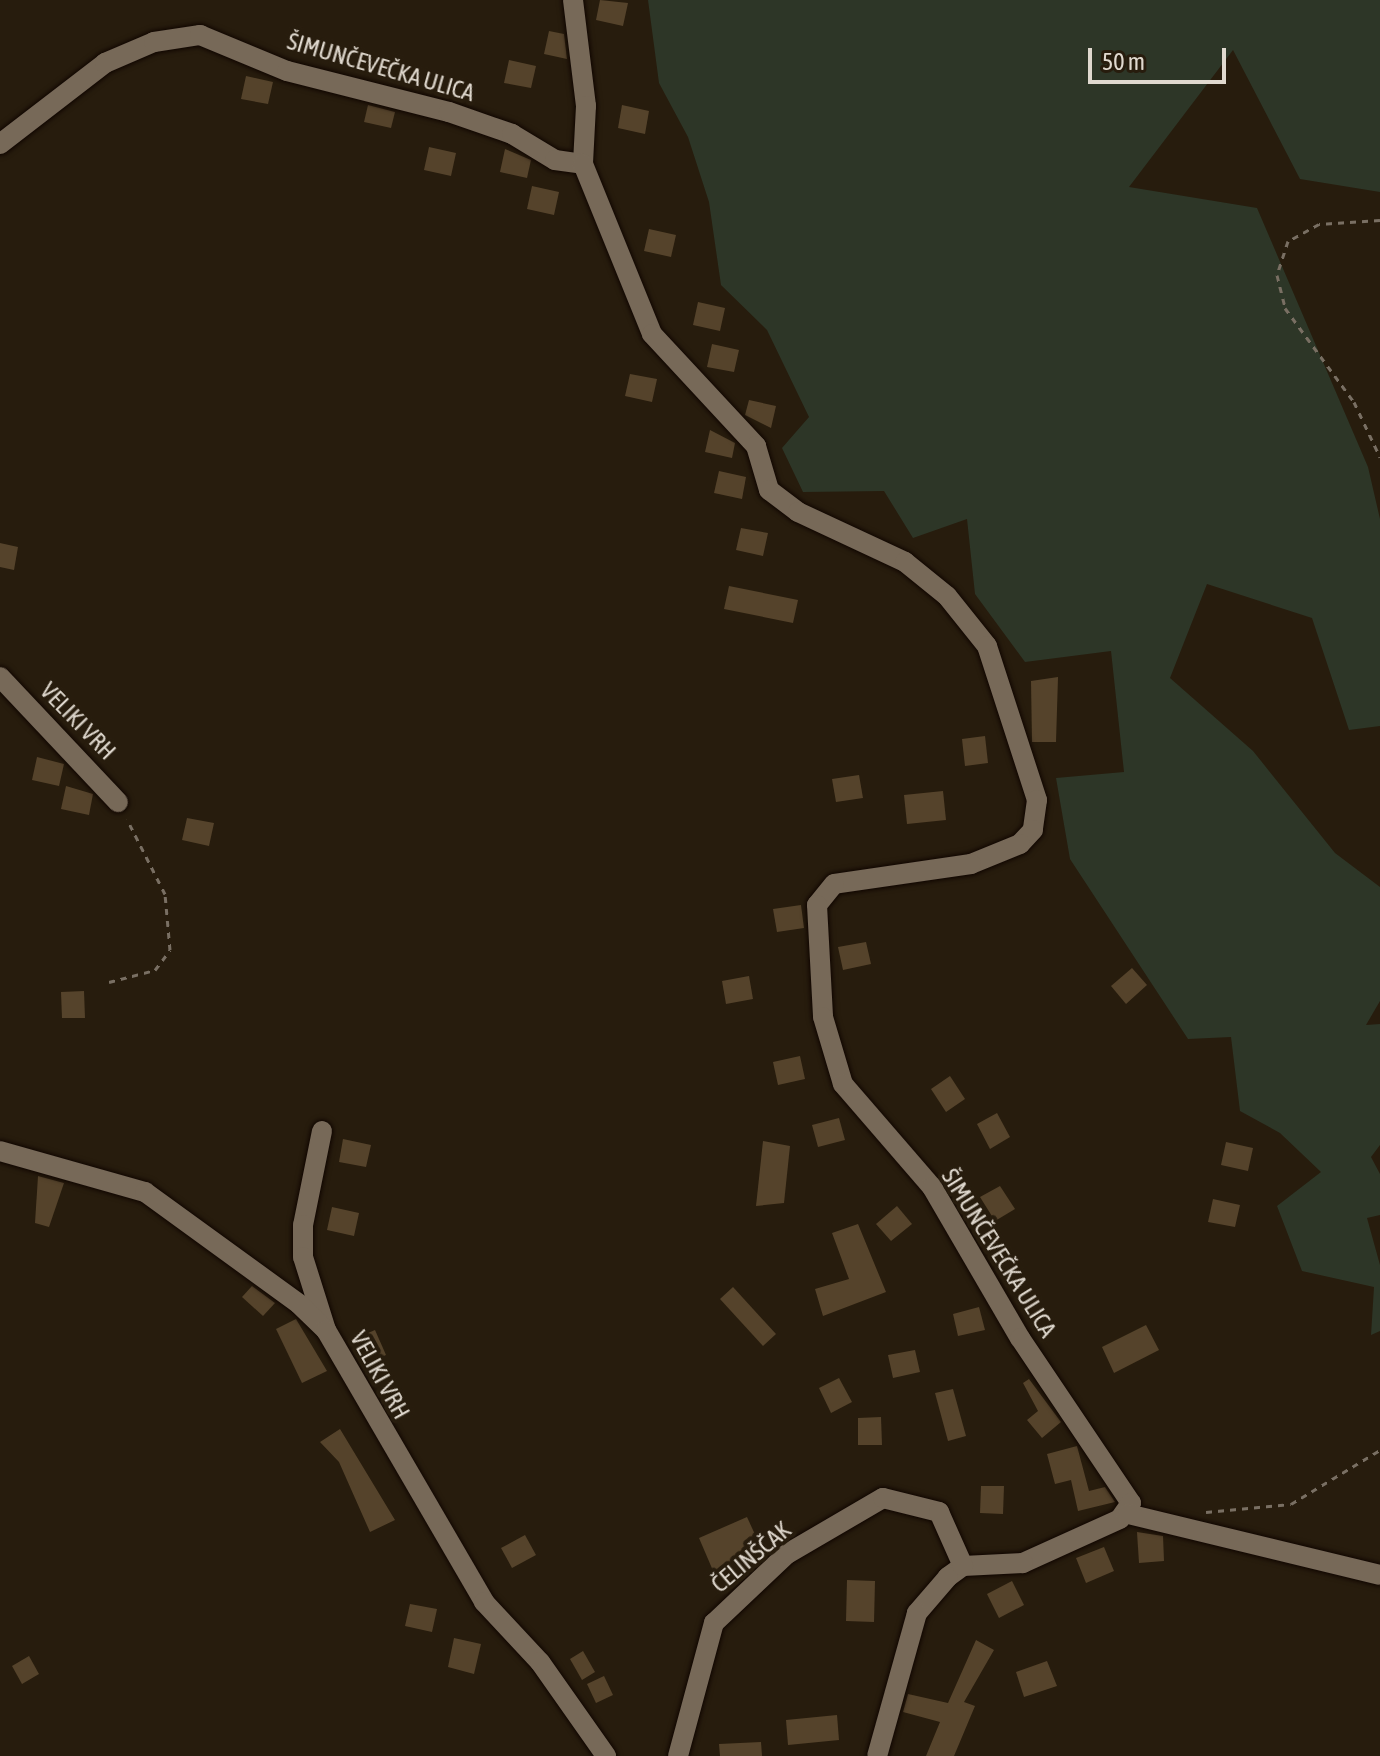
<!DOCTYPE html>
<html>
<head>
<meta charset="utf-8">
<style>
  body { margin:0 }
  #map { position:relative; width:1380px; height:1756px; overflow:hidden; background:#271c0d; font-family:"Asap Condensed",sans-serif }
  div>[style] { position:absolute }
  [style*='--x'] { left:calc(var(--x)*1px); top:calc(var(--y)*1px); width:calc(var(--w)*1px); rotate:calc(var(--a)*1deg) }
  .green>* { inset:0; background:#2d3627 }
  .building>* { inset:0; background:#55432b }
  .path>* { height:3px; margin-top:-1.5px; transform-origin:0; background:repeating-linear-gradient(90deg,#796f63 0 6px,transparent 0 12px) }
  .roads { filter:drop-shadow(0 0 2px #100600) drop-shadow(0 0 2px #100600) }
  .minor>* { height:20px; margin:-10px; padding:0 10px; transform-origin:10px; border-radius:10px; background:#776958 }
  span { translate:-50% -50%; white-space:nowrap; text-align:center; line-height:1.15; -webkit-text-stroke:8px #271c0d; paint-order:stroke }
  .street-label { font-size:24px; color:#e0d9cf }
  .scale { position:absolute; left:1088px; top:48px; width:138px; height:36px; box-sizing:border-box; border:4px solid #e0d9cf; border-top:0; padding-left:10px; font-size:24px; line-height:28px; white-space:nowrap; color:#e0d9cf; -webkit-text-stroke:6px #271c0d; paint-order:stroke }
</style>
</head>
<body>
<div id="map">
  <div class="green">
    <div style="clip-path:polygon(648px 0,1380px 0,1380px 192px,1300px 179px,1233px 50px,1129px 187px,1257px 208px,1368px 467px,1380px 519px,1380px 726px,1349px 730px,1312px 618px,1207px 584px,1170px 678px,1253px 751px,1335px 853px,1380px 887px,1380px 1001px,1366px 1025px,1380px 1024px,1380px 1145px,1371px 1157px,1380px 1174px,1380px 1215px,1367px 1218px,1380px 1265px,1380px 1331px,1371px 1335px,1374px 1287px,1302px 1271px,1277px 1206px,1321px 1172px,1280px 1133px,1240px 1111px,1231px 1037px,1188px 1039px,1070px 859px,1056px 778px,1124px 772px,1111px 651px,1025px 662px,975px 594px,967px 519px,913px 538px,884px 491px,803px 492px,782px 448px,809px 417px,767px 330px,721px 285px,709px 202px,688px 137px,659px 83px)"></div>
  </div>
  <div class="building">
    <div style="clip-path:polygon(600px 0,628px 3px,623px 26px,596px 20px)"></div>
    <div style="clip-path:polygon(549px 31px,564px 34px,567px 59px,544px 54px)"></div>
    <div style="clip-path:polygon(509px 60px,536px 66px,531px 88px,504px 83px)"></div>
    <div style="clip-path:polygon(246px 76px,273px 82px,268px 104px,241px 99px)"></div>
    <div style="clip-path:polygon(368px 105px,395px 112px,391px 128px,364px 122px)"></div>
    <div style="clip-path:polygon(622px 105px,649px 111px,645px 134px,618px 128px)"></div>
    <div style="clip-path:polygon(429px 147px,456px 153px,451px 176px,424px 170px)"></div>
    <div style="clip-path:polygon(505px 149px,531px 160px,527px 178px,500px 172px)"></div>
    <div style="clip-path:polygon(532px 186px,559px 192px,554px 215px,527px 209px)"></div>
    <div style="clip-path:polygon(649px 229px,676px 235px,671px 257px,644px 251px)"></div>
    <div style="clip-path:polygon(698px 302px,725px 308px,720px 331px,693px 325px)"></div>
    <div style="clip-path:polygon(712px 344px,739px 350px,734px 372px,707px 367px)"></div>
    <div style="clip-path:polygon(630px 374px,657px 379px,652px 402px,625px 396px)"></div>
    <div style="clip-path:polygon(749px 400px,776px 406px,771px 428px,745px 415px)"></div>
    <div style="clip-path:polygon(710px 430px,735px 443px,732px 458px,705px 452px)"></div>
    <div style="clip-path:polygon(719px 471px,746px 477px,742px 499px,714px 493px)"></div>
    <div style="clip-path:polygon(741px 528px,768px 533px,763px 556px,736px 550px)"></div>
    <div style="clip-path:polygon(0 543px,18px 547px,14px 570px,0 567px)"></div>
    <div style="clip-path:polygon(729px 586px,798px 600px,793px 623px,724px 609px)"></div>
    <div style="clip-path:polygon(1058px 677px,1056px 742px,1032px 742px,1031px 681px)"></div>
    <div style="clip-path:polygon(985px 736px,988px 763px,965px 766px,962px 739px)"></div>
    <div style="clip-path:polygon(37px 757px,64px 764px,59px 786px,32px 780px)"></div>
    <div style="clip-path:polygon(859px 775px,863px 798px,836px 802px,832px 779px)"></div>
    <div style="clip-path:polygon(66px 786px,93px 794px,89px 815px,61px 809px)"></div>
    <div style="clip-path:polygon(943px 791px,946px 820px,907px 824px,904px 795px)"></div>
    <div style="clip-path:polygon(187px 818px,214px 823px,209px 846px,182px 840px)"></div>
    <div style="clip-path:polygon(801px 905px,804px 928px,777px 932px,773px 909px)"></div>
    <div style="clip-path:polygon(866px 942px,871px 964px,843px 970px,838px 947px)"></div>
    <div style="clip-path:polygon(1132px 968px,1147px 985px,1126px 1004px,1111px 986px)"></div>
    <div style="clip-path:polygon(749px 976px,753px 999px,726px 1004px,722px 981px)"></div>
    <div style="clip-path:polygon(84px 991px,85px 1018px,62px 1018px,61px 992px)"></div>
    <div style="clip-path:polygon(800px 1056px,805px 1079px,778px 1085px,773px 1062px)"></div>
    <div style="clip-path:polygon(950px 1076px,965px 1099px,946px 1112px,931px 1089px)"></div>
    <div style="clip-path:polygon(997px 1113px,1010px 1137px,990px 1149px,977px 1124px)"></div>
    <div style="clip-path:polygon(839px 1118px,845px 1140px,818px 1147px,812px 1125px)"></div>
    <div style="clip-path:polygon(343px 1139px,371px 1145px,366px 1167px,339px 1162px)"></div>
    <div style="clip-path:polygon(763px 1141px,790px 1146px,784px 1203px,756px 1206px)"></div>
    <div style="clip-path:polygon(1226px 1142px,1253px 1148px,1248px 1171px,1221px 1165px)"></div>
    <div style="clip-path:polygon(38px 1176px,64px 1183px,49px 1227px,35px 1223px)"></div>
    <div style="clip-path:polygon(1000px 1186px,1015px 1209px,995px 1221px,980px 1197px)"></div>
    <div style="clip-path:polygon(1213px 1199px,1240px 1205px,1235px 1227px,1208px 1222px)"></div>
    <div style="clip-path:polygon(897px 1206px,912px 1224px,891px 1241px,876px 1224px)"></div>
    <div style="clip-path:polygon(332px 1207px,359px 1213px,354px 1236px,327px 1230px)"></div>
    <div style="clip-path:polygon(858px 1224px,886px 1292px,823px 1316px,815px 1289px,849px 1279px,832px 1233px)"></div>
    <div style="clip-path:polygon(252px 1286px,275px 1303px,263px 1316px,242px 1297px)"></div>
    <div style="clip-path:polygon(733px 1287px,776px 1334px,763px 1346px,720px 1299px)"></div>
    <div style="clip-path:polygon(979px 1307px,985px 1330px,958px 1336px,953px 1314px)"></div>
    <div style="clip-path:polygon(296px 1319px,327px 1371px,302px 1383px,276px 1329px)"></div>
    <div style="clip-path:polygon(1146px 1325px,1159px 1350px,1114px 1373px,1102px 1347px)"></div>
    <div style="clip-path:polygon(375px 1330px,386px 1355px,364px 1364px,354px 1339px)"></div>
    <div style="clip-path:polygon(915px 1350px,920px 1372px,893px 1378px,888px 1355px)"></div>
    <div style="clip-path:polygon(839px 1378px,852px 1402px,831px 1413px,819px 1388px)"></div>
    <div style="clip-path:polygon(1029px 1379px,1061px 1422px,1042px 1438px,1027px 1420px,1038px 1411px,1023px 1383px)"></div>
    <div style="clip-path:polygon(953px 1389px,966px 1436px,948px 1441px,935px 1393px)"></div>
    <div style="clip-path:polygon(881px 1417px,882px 1445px,858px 1445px,858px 1418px)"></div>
    <div style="clip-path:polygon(340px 1429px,395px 1520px,370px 1532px,339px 1462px,320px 1442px)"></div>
    <div style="clip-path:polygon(1077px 1446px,1089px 1491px,1105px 1487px,1115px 1502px,1078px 1511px,1071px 1480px,1055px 1484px,1047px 1454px)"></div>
    <div style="clip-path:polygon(981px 1486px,1004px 1486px,1003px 1514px,980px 1513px)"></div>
    <div style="clip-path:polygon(747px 1517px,763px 1552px,714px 1573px,699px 1538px)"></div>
    <div style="clip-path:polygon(1137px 1532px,1163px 1536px,1164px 1561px,1139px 1563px)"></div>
    <div style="clip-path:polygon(525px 1535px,536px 1555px,512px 1568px,501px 1548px)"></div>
    <div style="clip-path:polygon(1104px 1547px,1114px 1571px,1086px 1583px,1076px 1558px)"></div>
    <div style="clip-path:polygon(847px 1580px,875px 1581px,874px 1622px,846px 1621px)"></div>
    <div style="clip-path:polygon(1012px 1581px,1024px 1605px,999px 1618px,987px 1594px)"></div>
    <div style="clip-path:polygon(410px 1604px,437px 1609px,432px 1632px,405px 1626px)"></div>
    <div style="clip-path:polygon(454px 1638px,481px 1644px,474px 1674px,448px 1667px)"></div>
    <div style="clip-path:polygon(976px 1640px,994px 1650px,964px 1702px,975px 1706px,954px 1756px,926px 1756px,940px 1722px,903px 1712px,908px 1694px,948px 1703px)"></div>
    <div style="clip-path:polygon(583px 1651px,595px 1672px,582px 1680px,570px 1659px)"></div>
    <div style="clip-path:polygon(29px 1656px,39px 1674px,22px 1684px,12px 1666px)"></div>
    <div style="clip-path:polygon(1047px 1661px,1057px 1686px,1024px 1697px,1016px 1672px)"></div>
    <div style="clip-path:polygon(604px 1676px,613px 1695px,596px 1703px,587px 1684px)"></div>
    <div style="clip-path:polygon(837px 1715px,839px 1740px,788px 1745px,786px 1720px)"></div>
    <div style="clip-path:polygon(761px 1742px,762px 1756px,720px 1756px,719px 1744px)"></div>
  </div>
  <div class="path">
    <div style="--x:1380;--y:220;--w:61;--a:176.2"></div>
    <div style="--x:1319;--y:224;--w:35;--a:151"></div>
    <div style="--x:1288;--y:241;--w:36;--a:108"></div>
    <div style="--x:1277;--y:275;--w:34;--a:76"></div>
    <div style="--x:1285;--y:308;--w:117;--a:53.7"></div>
    <div style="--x:1354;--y:402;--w:61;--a:64.7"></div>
    <div style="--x:109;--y:982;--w:48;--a:-14.6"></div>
    <div style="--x:155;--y:970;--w:25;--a:-53"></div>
    <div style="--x:170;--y:950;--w:56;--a:-95.1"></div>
    <div style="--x:165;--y:894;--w:84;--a:-116.9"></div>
    <div style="--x:1206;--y:1512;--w:85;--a:-5.4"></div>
    <div style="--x:1291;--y:1504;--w:104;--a:-31.2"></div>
  </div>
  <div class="roads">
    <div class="minor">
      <div style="--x:573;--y:0;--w:107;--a:83"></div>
      <div style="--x:586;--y:106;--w:58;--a:93"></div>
      <div style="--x:0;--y:144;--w:133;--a:-37.6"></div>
      <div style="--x:105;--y:63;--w:53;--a:-23.2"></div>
      <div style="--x:154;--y:42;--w:47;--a:-8.7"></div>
      <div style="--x:200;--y:35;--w:94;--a:22.5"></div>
      <div style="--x:287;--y:71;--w:167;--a:14.2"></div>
      <div style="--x:449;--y:112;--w:67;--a:19.2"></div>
      <div style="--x:512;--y:134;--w:50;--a:31.2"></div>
      <div style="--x:555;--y:160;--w:28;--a:8"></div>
      <div style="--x:583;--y:164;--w:183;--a:67.9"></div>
      <div style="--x:652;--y:334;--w:153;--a:47.1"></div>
      <div style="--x:756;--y:446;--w:46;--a:73.5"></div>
      <div style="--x:769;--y:490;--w:36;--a:37"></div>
      <div style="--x:798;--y:512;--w:118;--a:25"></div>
      <div style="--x:905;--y:562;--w:54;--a:39"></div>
      <div style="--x:947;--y:596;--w:64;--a:51.3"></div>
      <div style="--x:987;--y:646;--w:162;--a:72"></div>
      <div style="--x:1037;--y:800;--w:30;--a:98"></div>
      <div style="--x:1033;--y:830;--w:19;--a:133"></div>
      <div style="--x:1020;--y:844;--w:53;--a:157.8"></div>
      <div style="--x:971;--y:864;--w:138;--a:171.7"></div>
      <div style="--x:834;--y:884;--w:27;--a:129"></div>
      <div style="--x:817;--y:905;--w:112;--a:86.9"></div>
      <div style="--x:823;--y:1017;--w:70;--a:73.4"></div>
      <div style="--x:843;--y:1084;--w:136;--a:49.2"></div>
      <div style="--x:932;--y:1187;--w:175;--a:59.8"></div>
      <div style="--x:1020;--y:1338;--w:199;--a:56.1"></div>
      <div style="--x:1131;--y:1503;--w:19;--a:125"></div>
      <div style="--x:1120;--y:1519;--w:107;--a:155.6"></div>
      <div style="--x:1023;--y:1563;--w:60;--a:177.1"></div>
      <div style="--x:963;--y:1566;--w:19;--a:144"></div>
      <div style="--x:948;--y:1577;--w:48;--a:130.7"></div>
      <div style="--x:917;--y:1613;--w:148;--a:105.6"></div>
      <div style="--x:0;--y:677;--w:172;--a:46.7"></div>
      <div style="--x:322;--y:1131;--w:96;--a:101.4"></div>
      <div style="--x:303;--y:1225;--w:32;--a:90"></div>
      <div style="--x:303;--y:1257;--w:77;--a:72.5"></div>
      <div style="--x:0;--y:1151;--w:151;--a:15.8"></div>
      <div style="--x:145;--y:1192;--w:190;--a:36"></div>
      <div style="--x:299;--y:1304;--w:37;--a:44"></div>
      <div style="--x:326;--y:1330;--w:315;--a:59.8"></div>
      <div style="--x:484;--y:1602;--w:82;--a:47"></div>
      <div style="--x:540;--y:1662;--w:115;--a:54.9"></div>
      <div style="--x:1128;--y:1514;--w:259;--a:13.6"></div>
      <div style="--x:678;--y:1756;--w:138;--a:-74.9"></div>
      <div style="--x:714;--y:1623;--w:100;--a:-43.4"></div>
      <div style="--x:787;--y:1554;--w:111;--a:-30.3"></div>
      <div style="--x:883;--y:1498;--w:58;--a:14"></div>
      <div style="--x:939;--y:1512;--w:59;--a:66"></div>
    </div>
  </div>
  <div class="street-label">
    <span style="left:381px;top:67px;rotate:16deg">ŠIMUNČEVEČKA ULICA</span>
    <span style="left:78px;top:721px;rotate:46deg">VELIKI VRH</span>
    <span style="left:999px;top:1253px;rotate:58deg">ŠIMUNČEVEČKA ULICA</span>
    <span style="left:380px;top:1375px;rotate:61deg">VELIKI VRH</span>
    <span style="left:751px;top:1557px;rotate:-40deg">ČELINŠČAK</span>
  </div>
  <div class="scale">50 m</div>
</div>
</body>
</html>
